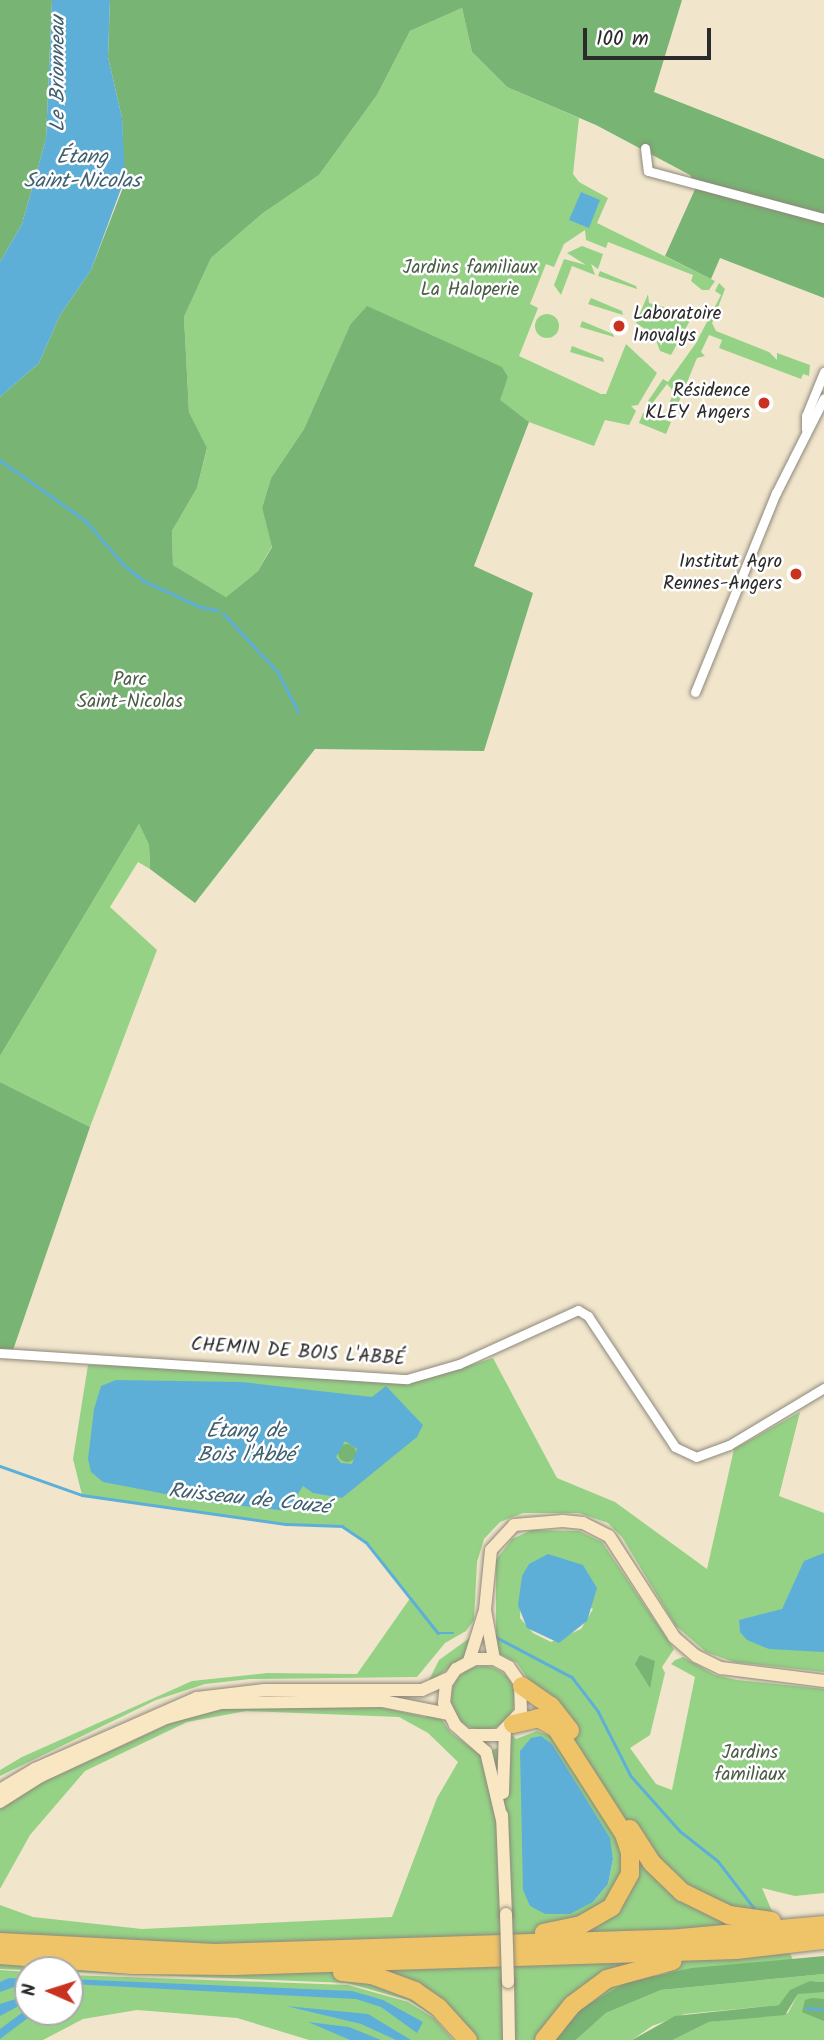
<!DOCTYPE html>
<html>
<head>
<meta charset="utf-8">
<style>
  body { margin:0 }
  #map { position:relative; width:824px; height:2040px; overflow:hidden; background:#f1e6cc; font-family:Kalam,sans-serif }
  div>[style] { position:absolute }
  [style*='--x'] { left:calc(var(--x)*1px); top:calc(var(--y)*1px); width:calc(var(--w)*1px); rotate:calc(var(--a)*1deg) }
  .green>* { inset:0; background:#95d286 }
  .round { border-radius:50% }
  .forest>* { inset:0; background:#78b473 }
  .water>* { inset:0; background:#5eafd8 }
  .stream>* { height:2.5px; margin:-1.25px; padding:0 1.25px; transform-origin:1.25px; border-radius:1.25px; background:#5eafd8 }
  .roads { filter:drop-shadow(0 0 2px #8e887c) drop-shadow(0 0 2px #8e887c) }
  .street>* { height:9px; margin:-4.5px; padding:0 4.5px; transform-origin:4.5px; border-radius:4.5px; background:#fff }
  .secondary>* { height:12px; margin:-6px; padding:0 6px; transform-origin:6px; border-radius:6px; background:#f9e7c3 }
  .highway>* { height:18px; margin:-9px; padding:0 9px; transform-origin:9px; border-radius:9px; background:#efc469 }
  .bridges { filter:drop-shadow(0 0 2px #8e887c) drop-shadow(0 0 2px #8e887c) }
  .secondary-bridge>* { height:12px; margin:-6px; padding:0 6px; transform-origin:6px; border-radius:6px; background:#f9e7c3 }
  .dots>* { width:19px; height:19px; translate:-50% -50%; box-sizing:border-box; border:4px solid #fff; border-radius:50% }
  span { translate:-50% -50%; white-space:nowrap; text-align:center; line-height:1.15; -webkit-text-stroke:5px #fff; paint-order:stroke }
  .park-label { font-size:19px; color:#4b5d46 }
  .poi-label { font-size:19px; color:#2b2b2b }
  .left { translate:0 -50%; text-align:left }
  .right { translate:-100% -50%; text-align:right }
  .street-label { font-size:19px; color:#2b2b2b }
  .water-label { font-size:21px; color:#3f6070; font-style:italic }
  .north { position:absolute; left:14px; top:1956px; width:70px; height:70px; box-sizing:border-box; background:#fff; border:2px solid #aaa; border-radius:50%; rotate:273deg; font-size:19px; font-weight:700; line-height:28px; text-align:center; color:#2b2b2b }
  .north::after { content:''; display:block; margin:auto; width:24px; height:32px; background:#c8321e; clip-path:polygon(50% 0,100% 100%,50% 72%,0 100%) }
  .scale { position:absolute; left:583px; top:28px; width:128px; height:32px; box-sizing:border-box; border:4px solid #2b2b2b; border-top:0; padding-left:9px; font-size:21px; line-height:24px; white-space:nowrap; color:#2b2b2b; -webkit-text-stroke:5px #fff; paint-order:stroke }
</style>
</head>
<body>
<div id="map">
  <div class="green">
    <div style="clip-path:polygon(462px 8px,472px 52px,507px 87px,579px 118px,573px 174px,579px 182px,608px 198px,597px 223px,715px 281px,709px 290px,702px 290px,691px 281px,693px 275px,608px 242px,606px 248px,586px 240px,585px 230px,564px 244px,554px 267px,546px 264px,530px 304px,538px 308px,519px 356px,601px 394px,606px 394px,626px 344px,657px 373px,638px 405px,631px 406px,636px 411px,629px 425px,605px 420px,594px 446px,529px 422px,499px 400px,508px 377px,350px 325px,304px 429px,271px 478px,262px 508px,272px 546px,258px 571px,226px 597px,173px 565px,172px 531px,197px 488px,207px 449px,189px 412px,184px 317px,211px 258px,263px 213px,319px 175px,377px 95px,410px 31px)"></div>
    <div style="clip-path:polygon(582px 246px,603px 254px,598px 269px,591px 264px,595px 275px,572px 266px,561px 295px,554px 285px,564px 259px,586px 265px,567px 253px)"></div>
    <div style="clip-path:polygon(600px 271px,636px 286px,637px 289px,598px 276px)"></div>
    <div style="clip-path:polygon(719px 283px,725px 289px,712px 323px,716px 331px,769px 352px,777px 360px,777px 353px,810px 365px,809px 376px,803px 374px,801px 379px,719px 348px,722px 340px,709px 335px,701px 352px,705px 356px,697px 358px,674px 414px,666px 411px,674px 392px,667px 384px,651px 405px,648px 401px,663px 379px,668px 382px,696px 343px,721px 295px,715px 291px)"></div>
    <div style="clip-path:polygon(648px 294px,649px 303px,693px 315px,671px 355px,660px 351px,654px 335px,636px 323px)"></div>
    <div style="clip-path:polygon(591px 298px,622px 311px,623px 315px,588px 304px)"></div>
    <div class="round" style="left:535px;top:314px;width:24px;height:24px"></div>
    <div style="clip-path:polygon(582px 321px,613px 334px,614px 337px,580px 327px)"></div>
    <div style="clip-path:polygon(572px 346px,603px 358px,604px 362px,570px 352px)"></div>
    <div style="clip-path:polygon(643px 413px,671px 422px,666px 434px,639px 423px)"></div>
    <div style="clip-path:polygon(139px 824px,149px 845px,150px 869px,138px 862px,110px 907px,157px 950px,90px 1127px,0 1082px,0 1056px)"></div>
    <div style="clip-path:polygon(493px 1358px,557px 1478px,615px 1502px,707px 1569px,734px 1449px,800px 1412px,779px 1496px,824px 1513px,824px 1672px,734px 1662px,706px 1652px,675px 1625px,622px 1537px,608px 1523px,579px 1513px,523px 1513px,500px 1522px,484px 1539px,477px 1562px,474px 1620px,466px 1631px,445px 1643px,417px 1677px,250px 1679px,205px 1684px,156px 1700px,0 1776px,0 1770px,22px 1757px,192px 1681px,267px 1673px,357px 1674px,411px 1597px,366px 1542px,338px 1525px,301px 1526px,82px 1495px,73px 1459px,88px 1365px,188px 1366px,387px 1383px,430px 1378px)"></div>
    <div style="clip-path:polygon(evenodd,532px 1530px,579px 1531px,602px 1542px,674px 1649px,662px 1667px,665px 1673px,650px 1735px,630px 1748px,656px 1784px,672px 1790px,695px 1677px,671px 1664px,675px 1660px,683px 1657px,715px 1675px,737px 1680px,824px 1689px,824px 1893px,795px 1896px,762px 1888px,793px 1960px,657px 1974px,554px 2040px,456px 2040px,435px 2017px,408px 2000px,347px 1983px,0 1969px,0 1905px,33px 1917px,142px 1929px,392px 1917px,437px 1798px,458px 1762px,428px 1733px,399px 1717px,246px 1711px,187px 1722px,85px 1771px,30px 1835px,0 1889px,0 1809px,41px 1783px,171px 1723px,230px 1707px,374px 1706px,426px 1717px,427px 1713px,440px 1717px,451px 1733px,480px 1754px,507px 1745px,512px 1735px,516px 1739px,537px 1731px,553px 1737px,565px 1710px,532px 1685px,517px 1663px,498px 1653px,496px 1643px,496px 1560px,512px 1539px,532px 1530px,522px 1576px,593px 1609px,581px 1629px,551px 1642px,533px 1633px,520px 1618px,522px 1576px,532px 1530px,540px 1736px,552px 1744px,609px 1838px,613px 1859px,608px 1884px,593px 1902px,540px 1736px)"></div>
    <div style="clip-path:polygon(471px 1637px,466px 1655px,427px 1684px,439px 1660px)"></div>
    <div class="round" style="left:451px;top:1666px;width:64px;height:64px"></div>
    <div style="clip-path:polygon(0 1970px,28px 1972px,28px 2012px,70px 2012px,70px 1975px,348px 1985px,408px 2002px,434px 2018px,453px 2040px,309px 2040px,237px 2018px,137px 2010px,83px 2019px,43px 2040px,0 2040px)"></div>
    <div style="clip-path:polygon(824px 1974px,824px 1982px,810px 1981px,779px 2005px,685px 2014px,652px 2026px,632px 2040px,576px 2040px,606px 2013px,661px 1990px)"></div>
    <div style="clip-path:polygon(809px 1990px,824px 1992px,824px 2040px,673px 2040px,709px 2022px,788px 2013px,798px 1994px)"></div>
  </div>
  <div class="forest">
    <div style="clip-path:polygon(0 0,52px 0,46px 139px,22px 224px,0 262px)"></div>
    <div style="clip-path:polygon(110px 0,682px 0,654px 92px,824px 159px,824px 298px,720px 258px,711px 279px,665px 256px,696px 187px,690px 175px,596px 125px,507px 87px,472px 52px,462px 8px,410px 31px,377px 95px,319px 175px,263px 213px,211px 258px,184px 317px,189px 412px,207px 448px,197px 488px,172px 531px,173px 565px,226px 597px,258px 571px,272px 547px,262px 508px,271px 478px,304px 429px,350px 325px,367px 306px,502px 367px,508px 377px,500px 400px,529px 422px,474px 566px,533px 593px,484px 751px,315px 749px,195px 903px,150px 869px,149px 845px,139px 824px,0 1056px,0 397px,39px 363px,60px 315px,91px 270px,124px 185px,122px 118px,108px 57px)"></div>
    <div style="clip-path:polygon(0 1082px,90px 1127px,12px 1353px,0 1350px)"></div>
    <div class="round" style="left:338px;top:1444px;width:18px;height:18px"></div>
    <div style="clip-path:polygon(640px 1655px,655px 1661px,650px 1688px,635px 1664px)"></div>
    <div style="clip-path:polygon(824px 1956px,824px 1974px,661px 1990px,606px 2013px,576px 2040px,554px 2040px,582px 2008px,627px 1982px,692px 1968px)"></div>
    <div style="clip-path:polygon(810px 1981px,824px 1982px,824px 1992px,798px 1994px,785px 2015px,709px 2022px,673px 2040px,632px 2040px,675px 2016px,779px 2005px,790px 1990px)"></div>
    <div style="clip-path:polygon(812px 1998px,824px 1999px,824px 2021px,802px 2012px,805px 2000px)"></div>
  </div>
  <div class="water">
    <div style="clip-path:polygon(52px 0,110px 0,108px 57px,122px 118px,125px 178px,91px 270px,60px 315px,39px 363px,0 397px,0 262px,22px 224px,46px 139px)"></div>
    <div style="clip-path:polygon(581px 192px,600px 200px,589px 228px,569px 220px)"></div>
    <div style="clip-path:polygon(evenodd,116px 1380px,242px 1382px,372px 1397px,386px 1386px,423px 1425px,417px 1437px,342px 1498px,313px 1493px,303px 1486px,287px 1511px,207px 1502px,103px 1482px,91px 1472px,88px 1459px,94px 1409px,101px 1386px,116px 1380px,345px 1441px,357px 1449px,352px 1464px,341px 1463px,336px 1457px,345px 1441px)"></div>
    <div style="clip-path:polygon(824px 1553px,824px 1652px,769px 1649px,747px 1640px,740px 1632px,739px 1620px,782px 1609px,804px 1561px)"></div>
    <div style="clip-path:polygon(548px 1554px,583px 1565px,597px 1588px,587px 1621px,559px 1643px,527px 1628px,518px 1605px,522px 1576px,529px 1564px)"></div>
    <div style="clip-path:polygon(541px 1736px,552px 1744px,610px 1838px,613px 1859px,608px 1884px,593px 1902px,570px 1914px,545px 1914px,530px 1906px,523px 1890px,520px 1751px,531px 1738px)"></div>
    <div style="clip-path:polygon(9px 1978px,28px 1979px,28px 1982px,0 1992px,0 1982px)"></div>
    <div style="clip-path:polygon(70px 1979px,352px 1991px,383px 2000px,423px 2022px,417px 2033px,381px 2007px,356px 1999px,70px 1984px)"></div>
    <div style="clip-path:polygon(28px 1995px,28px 2001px,0 2016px,0 2004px)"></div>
    <div style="clip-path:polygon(286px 2006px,368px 2014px,411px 2040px,396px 2040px,361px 2024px)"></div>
    <div style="clip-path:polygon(23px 2012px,49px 2012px,28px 2018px,0 2039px,0 2029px)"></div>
    <div style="clip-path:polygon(308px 2022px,349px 2027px,381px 2040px,350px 2040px)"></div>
  </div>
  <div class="stream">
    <div style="--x:0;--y:460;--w:105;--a:35.3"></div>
    <div style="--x:86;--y:521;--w:60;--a:49.1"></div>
    <div style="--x:125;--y:566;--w:24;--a:38"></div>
    <div style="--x:144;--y:581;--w:63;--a:24.5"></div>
    <div style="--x:201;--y:607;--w:17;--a:10"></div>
    <div style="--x:223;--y:613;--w:81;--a:47"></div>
    <div style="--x:278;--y:672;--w:44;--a:62.9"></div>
    <div style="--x:0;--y:1466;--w:87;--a:19.5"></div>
    <div style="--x:82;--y:1495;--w:207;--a:8.1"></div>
    <div style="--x:287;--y:1524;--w:55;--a:2.1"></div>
    <div style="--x:342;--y:1526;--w:29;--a:34"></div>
    <div style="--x:366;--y:1542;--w:116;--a:51.6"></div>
    <div style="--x:438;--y:1633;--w:15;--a:0"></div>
    <div style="--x:496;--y:1637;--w:86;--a:27.8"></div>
    <div style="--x:572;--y:1677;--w:43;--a:52.6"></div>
    <div style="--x:598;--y:1711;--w:73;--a:63.1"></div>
    <div style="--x:631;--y:1776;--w:74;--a:48.3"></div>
    <div style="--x:680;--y:1831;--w:48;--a:38.3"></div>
    <div style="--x:718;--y:1861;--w:59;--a:52.5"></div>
    <div style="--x:806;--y:2008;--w:18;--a:3"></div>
  </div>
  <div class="roads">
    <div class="street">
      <div style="--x:645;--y:148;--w:23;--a:83"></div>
      <div style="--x:648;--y:171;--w:182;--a:15"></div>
      <div style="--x:806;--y:429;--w:13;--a:-90"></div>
      <div style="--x:806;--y:416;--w:48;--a:-67.8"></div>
      <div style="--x:695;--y:692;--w:215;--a:-67.9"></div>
      <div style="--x:776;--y:493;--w:106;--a:-63.2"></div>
      <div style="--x:0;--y:1353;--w:408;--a:3.7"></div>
      <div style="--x:407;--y:1379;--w:54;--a:-16.1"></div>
      <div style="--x:459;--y:1364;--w:131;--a:-24.4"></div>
      <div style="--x:578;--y:1310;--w:12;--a:31"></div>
      <div style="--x:588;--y:1316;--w:157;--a:56.4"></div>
      <div style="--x:675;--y:1447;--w:23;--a:25"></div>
      <div style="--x:696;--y:1457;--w:35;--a:-20"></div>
      <div style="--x:729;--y:1445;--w:111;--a:-31"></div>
    </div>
    <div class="secondary">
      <div style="--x:494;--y:1659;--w:50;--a:-100.4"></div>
      <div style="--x:485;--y:1610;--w:60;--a:-84.3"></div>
      <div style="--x:491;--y:1550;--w:34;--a:-47"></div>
      <div style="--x:514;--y:1525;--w:49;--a:-4.7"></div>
      <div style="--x:563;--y:1521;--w:20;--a:6"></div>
      <div style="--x:583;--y:1523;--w:29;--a:27"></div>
      <div style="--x:609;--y:1536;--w:120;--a:57.2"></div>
      <div style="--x:674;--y:1637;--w:29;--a:41"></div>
      <div style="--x:696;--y:1656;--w:28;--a:26"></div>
      <div style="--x:721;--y:1668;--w:104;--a:7.2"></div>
      <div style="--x:469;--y:1661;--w:53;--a:-72.6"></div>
      <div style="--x:469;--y:1735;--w:30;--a:0"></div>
      <div style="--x:499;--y:1735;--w:32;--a:-46"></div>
      <div style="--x:521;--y:1712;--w:29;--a:-92"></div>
      <div style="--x:520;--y:1683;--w:19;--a:-125"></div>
      <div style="--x:509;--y:1667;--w:17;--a:-152"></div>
      <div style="--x:494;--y:1659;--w:19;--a:180"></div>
      <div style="--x:475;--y:1659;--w:21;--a:152"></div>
      <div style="--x:456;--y:1669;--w:18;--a:124"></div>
      <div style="--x:446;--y:1684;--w:19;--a:96"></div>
      <div style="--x:444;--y:1703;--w:25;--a:63"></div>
      <div style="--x:455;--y:1725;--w:41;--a:41.1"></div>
      <div style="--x:486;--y:1752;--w:70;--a:76.8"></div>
      <div style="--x:0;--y:1790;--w:41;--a:-31"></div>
      <div style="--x:35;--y:1769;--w:177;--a:-23.7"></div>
      <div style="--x:197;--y:1698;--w:68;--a:-6.7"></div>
      <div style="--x:265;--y:1690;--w:157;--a:0"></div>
      <div style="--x:422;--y:1690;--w:30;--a:-24"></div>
      <div style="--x:503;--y:1793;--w:62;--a:-88.2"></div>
      <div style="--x:0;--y:1802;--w:49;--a:-32.4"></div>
      <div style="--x:41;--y:1776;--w:138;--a:-24.9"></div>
      <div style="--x:166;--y:1718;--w:57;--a:-15.3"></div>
      <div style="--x:221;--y:1703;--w:162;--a:-0.7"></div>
      <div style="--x:383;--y:1701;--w:66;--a:11.3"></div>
      <div style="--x:502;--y:1815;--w:99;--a:87.7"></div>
      <div style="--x:508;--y:1982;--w:58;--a:89"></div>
    </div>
    <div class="highway">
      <div style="--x:522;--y:1686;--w:35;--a:35"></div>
      <div style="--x:551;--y:1706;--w:31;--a:52"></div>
      <div style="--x:513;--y:1724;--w:26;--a:-13"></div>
      <div style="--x:538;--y:1718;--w:21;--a:29"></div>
      <div style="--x:556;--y:1728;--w:126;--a:57.3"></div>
      <div style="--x:624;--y:1834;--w:20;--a:72"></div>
      <div style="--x:630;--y:1853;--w:21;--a:90"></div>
      <div style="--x:630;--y:1874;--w:38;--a:119"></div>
      <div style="--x:612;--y:1907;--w:36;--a:150"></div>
      <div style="--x:581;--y:1925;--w:38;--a:168"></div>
      <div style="--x:630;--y:1829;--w:40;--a:57.1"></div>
      <div style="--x:652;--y:1863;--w:42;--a:44"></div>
      <div style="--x:682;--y:1892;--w:52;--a:26.1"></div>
      <div style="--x:729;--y:1915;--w:43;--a:7.9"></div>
      <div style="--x:0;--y:1942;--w:215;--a:2.9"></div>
      <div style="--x:215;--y:1953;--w:466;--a:-1.8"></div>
      <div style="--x:681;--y:1938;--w:144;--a:-5.2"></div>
      <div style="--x:0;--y:1955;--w:133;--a:4.3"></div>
      <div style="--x:133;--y:1965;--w:101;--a:0.6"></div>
      <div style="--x:234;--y:1966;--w:502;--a:-1.83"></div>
      <div style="--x:736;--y:1950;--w:89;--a:-6.5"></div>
      <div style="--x:342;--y:1972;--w:30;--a:6"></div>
      <div style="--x:372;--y:1975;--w:46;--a:20.4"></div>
      <div style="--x:415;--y:1991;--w:29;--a:35"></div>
      <div style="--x:439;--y:2008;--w:43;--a:47.8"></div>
      <div style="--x:544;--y:2040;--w:45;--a:-51.3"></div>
      <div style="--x:572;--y:2005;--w:44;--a:-36.6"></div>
      <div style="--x:607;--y:1979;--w:68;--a:-15.3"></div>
    </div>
  </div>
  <div class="bridges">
    <div class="secondary-bridge">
      <div style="--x:506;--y:1914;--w:68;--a:88.3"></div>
    </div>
  </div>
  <div class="dots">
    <div style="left:619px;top:326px;background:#c8321e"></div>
    <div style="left:764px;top:403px;background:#c8321e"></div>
    <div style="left:796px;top:574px;background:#c8321e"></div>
  </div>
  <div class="park-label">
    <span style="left:470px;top:280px">Jardins familiaux<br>La Haloperie</span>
    <span style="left:130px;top:692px">Parc<br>Saint-Nicolas</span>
    <span style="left:750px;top:1765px">Jardins<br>familiaux</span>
  </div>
  <div class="poi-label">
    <span class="left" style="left:633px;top:326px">Laboratoire<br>Inovalys</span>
    <span class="right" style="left:750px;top:403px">Résidence<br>KLEY Angers</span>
    <span class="right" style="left:782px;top:574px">Institut Agro<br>Rennes-Angers</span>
  </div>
  <div class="street-label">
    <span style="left:298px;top:1353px;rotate:4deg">CHEMIN DE BOIS L'ABBÉ</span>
  </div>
  <div class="water-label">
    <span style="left:59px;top:74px;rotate:-90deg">Le Brionneau</span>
    <span style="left:82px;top:170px">Étang<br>Saint-Nicolas</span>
    <span style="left:246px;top:1444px">Étang de<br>Bois l'Abbé</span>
    <span style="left:249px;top:1500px;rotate:6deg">Ruisseau de Couzé</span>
  </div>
  <div class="north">N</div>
  <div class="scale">100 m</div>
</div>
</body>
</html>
